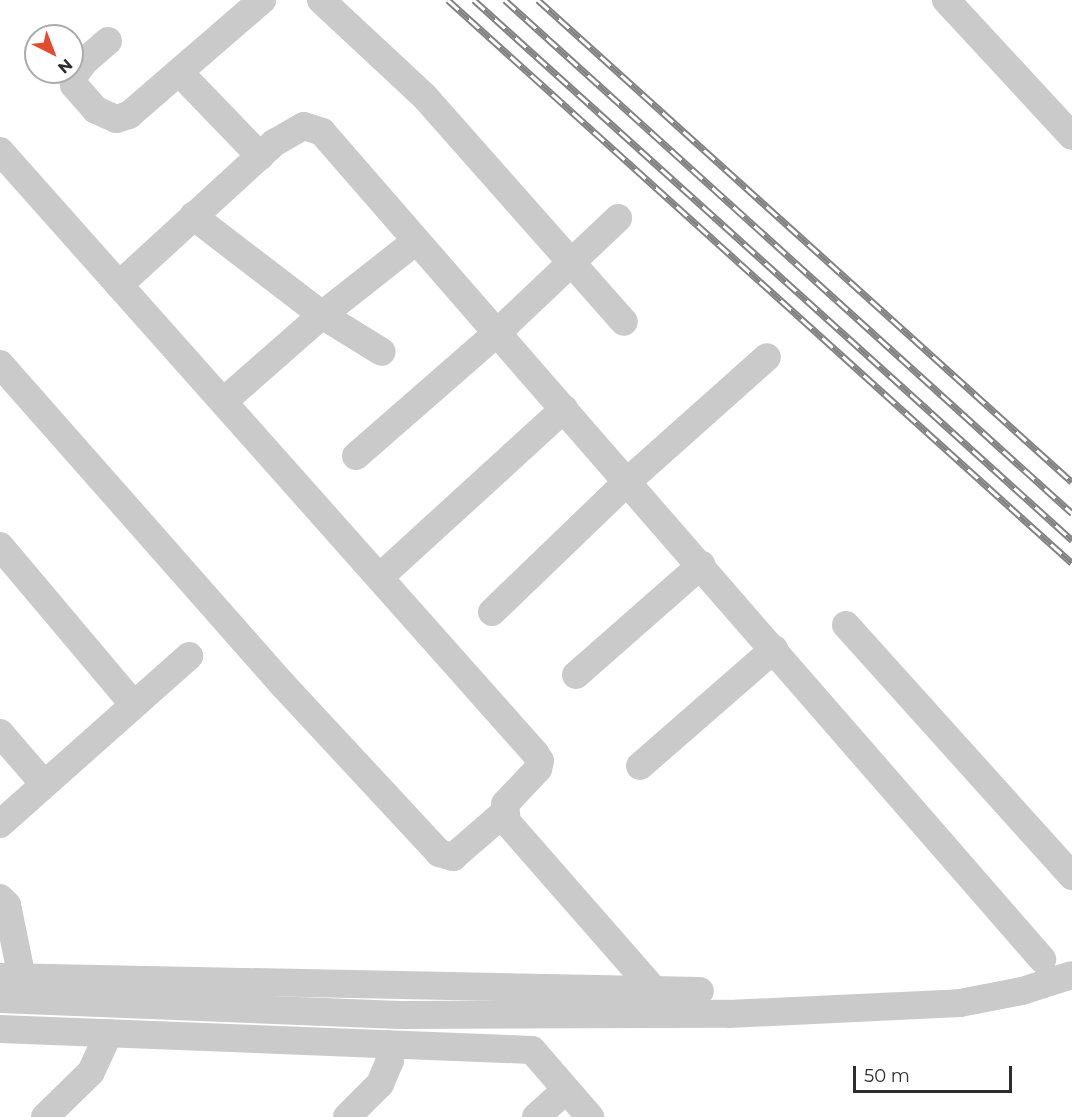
<!DOCTYPE html>
<html>
<head>
<meta charset="utf-8">
<style>
  body { margin:0 }
  #map { position:relative; width:1072px; height:1117px; overflow:hidden; background:#fff; font-family:Montserrat,sans-serif }
  div>[style] { position:absolute }
  [style*='--x'] { left:calc(var(--x)*1px); top:calc(var(--y)*1px); width:calc(var(--w)*1px); rotate:calc(var(--a)*1deg) }
  .minor>* { height:28px; margin:-14px; padding:0 14px; transform-origin:14px; border-radius:14px; background:#cacaca }
  .rail>* { height:7px; margin-top:-3.5px; transform-origin:0; background:repeating-linear-gradient(90deg,#fff 0 14px,#828282 0 28px); box-sizing:border-box; border-block:2px solid #828282 }
  span { translate:-50% -50%; white-space:nowrap; text-align:center; line-height:1.15; -webkit-text-stroke:6px #fff; paint-order:stroke }
  .north { position:absolute; left:24px; top:24px; width:60px; height:60px; box-sizing:border-box; background:#fff; border:2px solid #ababab; border-radius:50%; rotate:138deg; font-size:16px; font-weight:700; line-height:24px; text-align:center; color:#2d2d2d }
  .north::after { content:''; display:block; margin:auto; width:21px; height:27px; background:#e34b2f; clip-path:polygon(50% 0,100% 100%,50% 72%,0 100%) }
  .scale { position:absolute; left:853px; top:1066px; width:159px; height:27px; box-sizing:border-box; border:3px solid #2d2d2d; border-top:0; padding-left:8px; font-size:18px; line-height:21px; white-space:nowrap; color:#2d2d2d; -webkit-text-stroke:4px #fff; paint-order:stroke }
</style>
</head>
<body>
<div id="map">
  <div class="minor">
    <div style="--x:321;--y:0;--w:142;--a:43"></div>
    <div style="--x:425;--y:97;--w:300;--a:48.5"></div>
    <div style="--x:946;--y:0;--w:185;--a:47.2"></div>
    <div style="--x:108;--y:41;--w:32;--a:139"></div>
    <div style="--x:84;--y:62;--w:19;--a:126"></div>
    <div style="--x:73;--y:77;--w:8;--a:83"></div>
    <div style="--x:74;--y:85;--w:33;--a:49"></div>
    <div style="--x:96;--y:110;--w:22;--a:24"></div>
    <div style="--x:116;--y:119;--w:14;--a:-17"></div>
    <div style="--x:129;--y:115;--w:176;--a:-40.8"></div>
    <div style="--x:179;--y:72;--w:117;--a:46"></div>
    <div style="--x:0;--y:151;--w:805;--a:48.37"></div>
    <div style="--x:535;--y:753;--w:9;--a:58"></div>
    <div style="--x:540;--y:761;--w:8;--a:104"></div>
    <div style="--x:538;--y:769;--w:48;--a:133.3"></div>
    <div style="--x:505;--y:804;--w:18;--a:84"></div>
    <div style="--x:507;--y:822;--w:223;--a:48.8"></div>
    <div style="--x:193;--y:216;--w:163;--a:37.5"></div>
    <div style="--x:322;--y:315;--w:70;--a:31.7"></div>
    <div style="--x:119;--y:285;--w:210;--a:-42.5"></div>
    <div style="--x:274;--y:143;--w:34;--a:-30"></div>
    <div style="--x:304;--y:126;--w:19;--a:18"></div>
    <div style="--x:322;--y:132;--w:1097;--a:48.96"></div>
    <div style="--x:0;--y:364;--w:429;--a:48.6"></div>
    <div style="--x:284;--y:686;--w:228;--a:47.1"></div>
    <div style="--x:439;--y:853;--w:15;--a:16"></div>
    <div style="--x:453;--y:857;--w:67;--a:-40.8"></div>
    <div style="--x:224;--y:401;--w:130;--a:-41.3"></div>
    <div style="--x:322;--y:315;--w:120;--a:-38.2"></div>
    <div style="--x:356;--y:456;--w:187;--a:-41.1"></div>
    <div style="--x:497;--y:333;--w:167;--a:-43.5"></div>
    <div style="--x:0;--y:546;--w:205;--a:49.9"></div>
    <div style="--x:381;--y:576;--w:248;--a:-42.4"></div>
    <div style="--x:492;--y:612;--w:189;--a:-43.9"></div>
    <div style="--x:628;--y:481;--w:186;--a:-41.7"></div>
    <div style="--x:846;--y:625;--w:338;--a:48"></div>
    <div style="--x:576;--y:675;--w:167;--a:-41.3"></div>
    <div style="--x:0;--y:733;--w:67;--a:49.2"></div>
    <div style="--x:640;--y:766;--w:178;--a:-41.1"></div>
    <div style="--x:0;--y:824;--w:253;--a:-41.6"></div>
    <div style="--x:0;--y:898;--w:10;--a:45"></div>
    <div style="--x:7;--y:905;--w:75;--a:78.4"></div>
    <div style="--x:0;--y:977;--w:700;--a:1.15"></div>
    <div style="--x:0;--y:999;--w:400;--a:2.3"></div>
    <div style="--x:400;--y:1015;--w:329;--a:-0.2"></div>
    <div style="--x:729;--y:1014;--w:231;--a:-2.7"></div>
    <div style="--x:960;--y:1003;--w:63;--a:-11"></div>
    <div style="--x:1022;--y:991;--w:52;--a:-17.7"></div>
    <div style="--x:0;--y:1029;--w:532;--a:2.26"></div>
    <div style="--x:532;--y:1050;--w:89;--a:49.1"></div>
    <div style="--x:45;--y:1117;--w:64;--a:-44.4"></div>
    <div style="--x:91;--y:1072;--w:43;--a:-65.2"></div>
    <div style="--x:347;--y:1117;--w:47;--a:-45"></div>
    <div style="--x:380;--y:1084;--w:25;--a:-67"></div>
    <div style="--x:390;--y:1061;--w:17;--a:-97"></div>
    <div style="--x:536;--y:1117;--w:40;--a:-42"></div>
  </div>
  <div class="rail">
    <div style="--x:448;--y:0;--w:840;--a:42.06"></div>
    <div style="--x:474;--y:0;--w:806;--a:42.08"></div>
    <div style="--x:505;--y:0;--w:765;--a:42.14"></div>
    <div style="--x:538;--y:0;--w:719;--a:42.07"></div>
  </div>
  <div class="north">N</div>
  <div class="scale">50 m</div>
</div>
</body>
</html>
